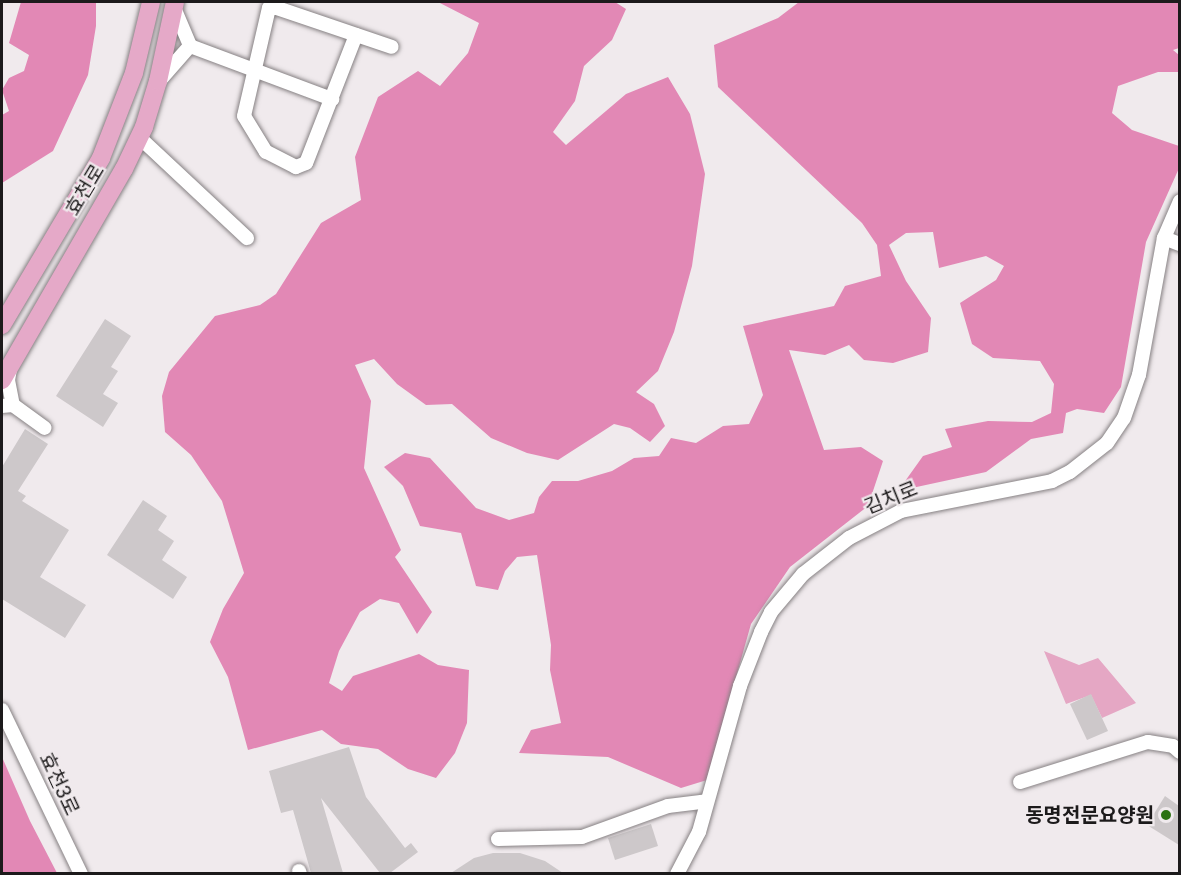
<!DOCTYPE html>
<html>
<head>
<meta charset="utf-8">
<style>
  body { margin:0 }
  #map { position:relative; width:1181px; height:875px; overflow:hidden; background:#f0eaed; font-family:Roboto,"Noto Sans KR",sans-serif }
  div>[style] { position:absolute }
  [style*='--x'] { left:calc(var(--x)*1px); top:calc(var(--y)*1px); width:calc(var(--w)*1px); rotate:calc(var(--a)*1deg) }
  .green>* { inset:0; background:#e5a7c4 }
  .forest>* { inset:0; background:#e288b5 }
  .building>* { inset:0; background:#cdc8ca }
  .roads { filter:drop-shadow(0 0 2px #868183) drop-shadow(0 0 2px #868183) }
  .minor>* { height:14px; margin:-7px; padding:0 7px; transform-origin:7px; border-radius:7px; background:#fff }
  .major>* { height:18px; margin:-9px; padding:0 9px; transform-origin:9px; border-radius:9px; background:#e5a9c8 }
  .dots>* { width:16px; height:16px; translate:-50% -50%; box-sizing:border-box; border:3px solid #f0eaed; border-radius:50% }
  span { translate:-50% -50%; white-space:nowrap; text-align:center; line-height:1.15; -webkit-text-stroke:4.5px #f0eaed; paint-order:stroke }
  .street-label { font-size:20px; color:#1c1a1b }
  .poi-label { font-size:20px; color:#1c1a1b; font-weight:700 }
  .right { translate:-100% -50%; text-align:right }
  .frame { position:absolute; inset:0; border:3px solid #1c1a1b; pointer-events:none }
</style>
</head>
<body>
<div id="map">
  <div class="green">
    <div style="clip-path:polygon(1044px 651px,1079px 665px,1098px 658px,1136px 703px,1102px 718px,1091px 695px,1066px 704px)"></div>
  </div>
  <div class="forest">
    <div style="clip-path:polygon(21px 2px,96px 2px,96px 26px,88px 75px,53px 151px,2px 183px,2px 115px,9px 111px,2px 90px,9px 78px,24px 71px,29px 55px,9px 43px)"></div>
    <div style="clip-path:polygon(438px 2px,615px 2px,626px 9px,612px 40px,584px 66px,575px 101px,553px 132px,566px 145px,626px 94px,668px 77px,690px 114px,705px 174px,692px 266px,674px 332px,658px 371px,636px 392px,654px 404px,665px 426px,650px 442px,630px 428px,614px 424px,558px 460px,527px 453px,491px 438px,452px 404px,426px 405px,397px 384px,374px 359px,355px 365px,371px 401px,364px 468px,401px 550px,395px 557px,432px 612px,417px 634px,399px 603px,380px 599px,360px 612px,339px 651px,329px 683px,342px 691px,353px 676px,419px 654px,438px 665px,469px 670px,467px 723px,455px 753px,436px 778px,408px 769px,378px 749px,341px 744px,322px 730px,248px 750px,228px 677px,210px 642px,223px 609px,244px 573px,222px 501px,191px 455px,165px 432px,162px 396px,169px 372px,215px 316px,260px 305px,276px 294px,321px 223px,361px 200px,355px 157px,378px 97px,418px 71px,440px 86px,468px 53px,479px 23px)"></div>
    <div style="clip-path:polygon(799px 2px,1179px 2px,1179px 48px,1173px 50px,1179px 55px,1179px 72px,1158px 72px,1118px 86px,1112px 113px,1132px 130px,1179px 146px,1180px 166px,1146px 242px,1121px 387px,1104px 413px,1077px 409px,1066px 413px,1063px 433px,1031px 439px,986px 472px,898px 491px,923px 456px,952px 447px,945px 429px,988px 421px,1032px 422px,1051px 413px,1054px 384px,1040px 361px,993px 358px,972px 344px,960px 303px,996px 280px,1004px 266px,986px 256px,939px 268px,933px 232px,906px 233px,889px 245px,906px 281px,931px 318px,928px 352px,893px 363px,864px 360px,849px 345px,825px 355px,789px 350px,824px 450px,861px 447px,883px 461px,868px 506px,790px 567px,751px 624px,707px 780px,681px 788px,608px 757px,519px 753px,531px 730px,561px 723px,550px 670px,551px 645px,537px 555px,517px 557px,505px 571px,498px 590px,476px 586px,461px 533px,420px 526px,403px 486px,384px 467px,405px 453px,430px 458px,476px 508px,509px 520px,534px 513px,539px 497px,552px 481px,578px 481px,612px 471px,634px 458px,659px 456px,671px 438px,696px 443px,723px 426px,749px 424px,763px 395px,743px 326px,834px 306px,845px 286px,881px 276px,877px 245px,862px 223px,718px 87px,714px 45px,778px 18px)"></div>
    <div style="clip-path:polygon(2px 757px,30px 821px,57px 873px,2px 873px)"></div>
  </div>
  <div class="building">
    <div style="clip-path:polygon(105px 319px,131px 336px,111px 367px,118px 371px,103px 394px,118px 403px,103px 427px,56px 396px)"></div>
    <div style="clip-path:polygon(25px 429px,48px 444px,18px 491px,26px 496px,22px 501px,69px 530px,40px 577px,86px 605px,65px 638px,2px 599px,2px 467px)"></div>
    <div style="clip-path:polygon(143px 500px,167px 516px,158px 530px,174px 541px,162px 560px,187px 577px,173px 599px,107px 555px)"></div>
    <div style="clip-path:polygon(1091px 694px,1108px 731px,1087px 740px,1070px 704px)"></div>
    <div style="clip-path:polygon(349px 747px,366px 797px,405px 848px,411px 843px,418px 852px,390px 873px,380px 873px,321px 798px,343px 873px,311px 873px,293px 810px,281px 813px,269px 771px)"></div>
    <div style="clip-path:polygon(1165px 796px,1179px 806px,1179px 845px,1147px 825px)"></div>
    <div style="clip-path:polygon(651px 824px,658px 846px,615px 860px,608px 838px)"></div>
    <div style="clip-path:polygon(493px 853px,520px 853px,545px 861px,563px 873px,451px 873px,474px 858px)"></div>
  </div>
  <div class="roads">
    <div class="minor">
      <div style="--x:175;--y:10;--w:39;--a:67"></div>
      <div style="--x:190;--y:46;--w:152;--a:20.5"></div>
      <div style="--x:356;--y:35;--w:137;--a:111.3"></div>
      <div style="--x:306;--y:163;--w:11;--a:158"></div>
      <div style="--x:296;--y:167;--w:34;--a:-153"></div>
      <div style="--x:266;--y:152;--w:42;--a:-121.4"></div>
      <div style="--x:244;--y:116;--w:111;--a:-77"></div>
      <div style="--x:269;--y:8;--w:8;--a:0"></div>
      <div style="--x:277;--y:8;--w:121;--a:18.7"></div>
      <div style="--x:160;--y:80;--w:45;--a:-48.6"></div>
      <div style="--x:139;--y:137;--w:148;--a:43.1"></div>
      <div style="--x:1164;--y:238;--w:17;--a:21"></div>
      <div style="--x:10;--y:369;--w:11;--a:100"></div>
      <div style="--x:8;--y:380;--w:25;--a:79"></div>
      <div style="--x:2;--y:406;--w:11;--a:-5"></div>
      <div style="--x:13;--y:405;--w:39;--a:36"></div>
      <div style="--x:2;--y:710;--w:182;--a:64.3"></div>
      <div style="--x:1020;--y:782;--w:134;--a:-17.4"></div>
      <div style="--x:1148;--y:742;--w:25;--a:9"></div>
      <div style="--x:1173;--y:746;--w:9;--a:41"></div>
      <div style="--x:498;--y:839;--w:84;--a:-1.4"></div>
      <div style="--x:582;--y:837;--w:91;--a:-19.8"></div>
      <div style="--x:668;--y:806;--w:39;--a:-7"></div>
      <div style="--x:299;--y:871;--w:3;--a:72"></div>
      <div style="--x:677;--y:874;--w:47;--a:-62.4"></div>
      <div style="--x:699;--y:832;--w:152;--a:-74.3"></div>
      <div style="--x:740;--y:686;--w:58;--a:-68.7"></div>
      <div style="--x:761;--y:632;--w:22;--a:-63"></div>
      <div style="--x:771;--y:612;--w:50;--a:-49.9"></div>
      <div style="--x:803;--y:574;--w:58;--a:-38"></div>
      <div style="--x:849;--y:538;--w:59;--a:-27.4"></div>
      <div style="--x:901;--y:511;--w:154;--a:-11.2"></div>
      <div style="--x:1052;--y:481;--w:20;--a:-27"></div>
      <div style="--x:1070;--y:472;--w:47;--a:-38.1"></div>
      <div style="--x:1107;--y:443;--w:30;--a:-56"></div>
      <div style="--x:1124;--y:418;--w:46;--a:-70.8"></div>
      <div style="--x:1139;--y:375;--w:139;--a:-79.7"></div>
      <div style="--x:1164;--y:238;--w:40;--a:-66.6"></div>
    </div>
    <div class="major">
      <div style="--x:2;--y:325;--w:194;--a:-59.3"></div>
      <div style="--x:101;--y:158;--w:91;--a:-68.8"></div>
      <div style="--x:134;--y:73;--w:73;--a:-76.5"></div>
      <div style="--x:2;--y:380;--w:244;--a:-60"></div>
      <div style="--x:124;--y:169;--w:47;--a:-64.5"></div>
      <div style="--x:144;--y:127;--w:48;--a:-73.1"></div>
      <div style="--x:158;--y:81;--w:81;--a:-77.9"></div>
    </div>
  </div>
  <div class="dots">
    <div style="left:1166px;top:815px;background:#2c7212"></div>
  </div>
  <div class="street-label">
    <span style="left:85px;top:190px;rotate:-59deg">효천로</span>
    <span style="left:891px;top:498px;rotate:-22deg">김치로</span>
    <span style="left:59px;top:784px;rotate:65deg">효천3로</span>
  </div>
  <div class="poi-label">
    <span class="right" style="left:1154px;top:815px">동명전문요양원</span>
  </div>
  <div class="frame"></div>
</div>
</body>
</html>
